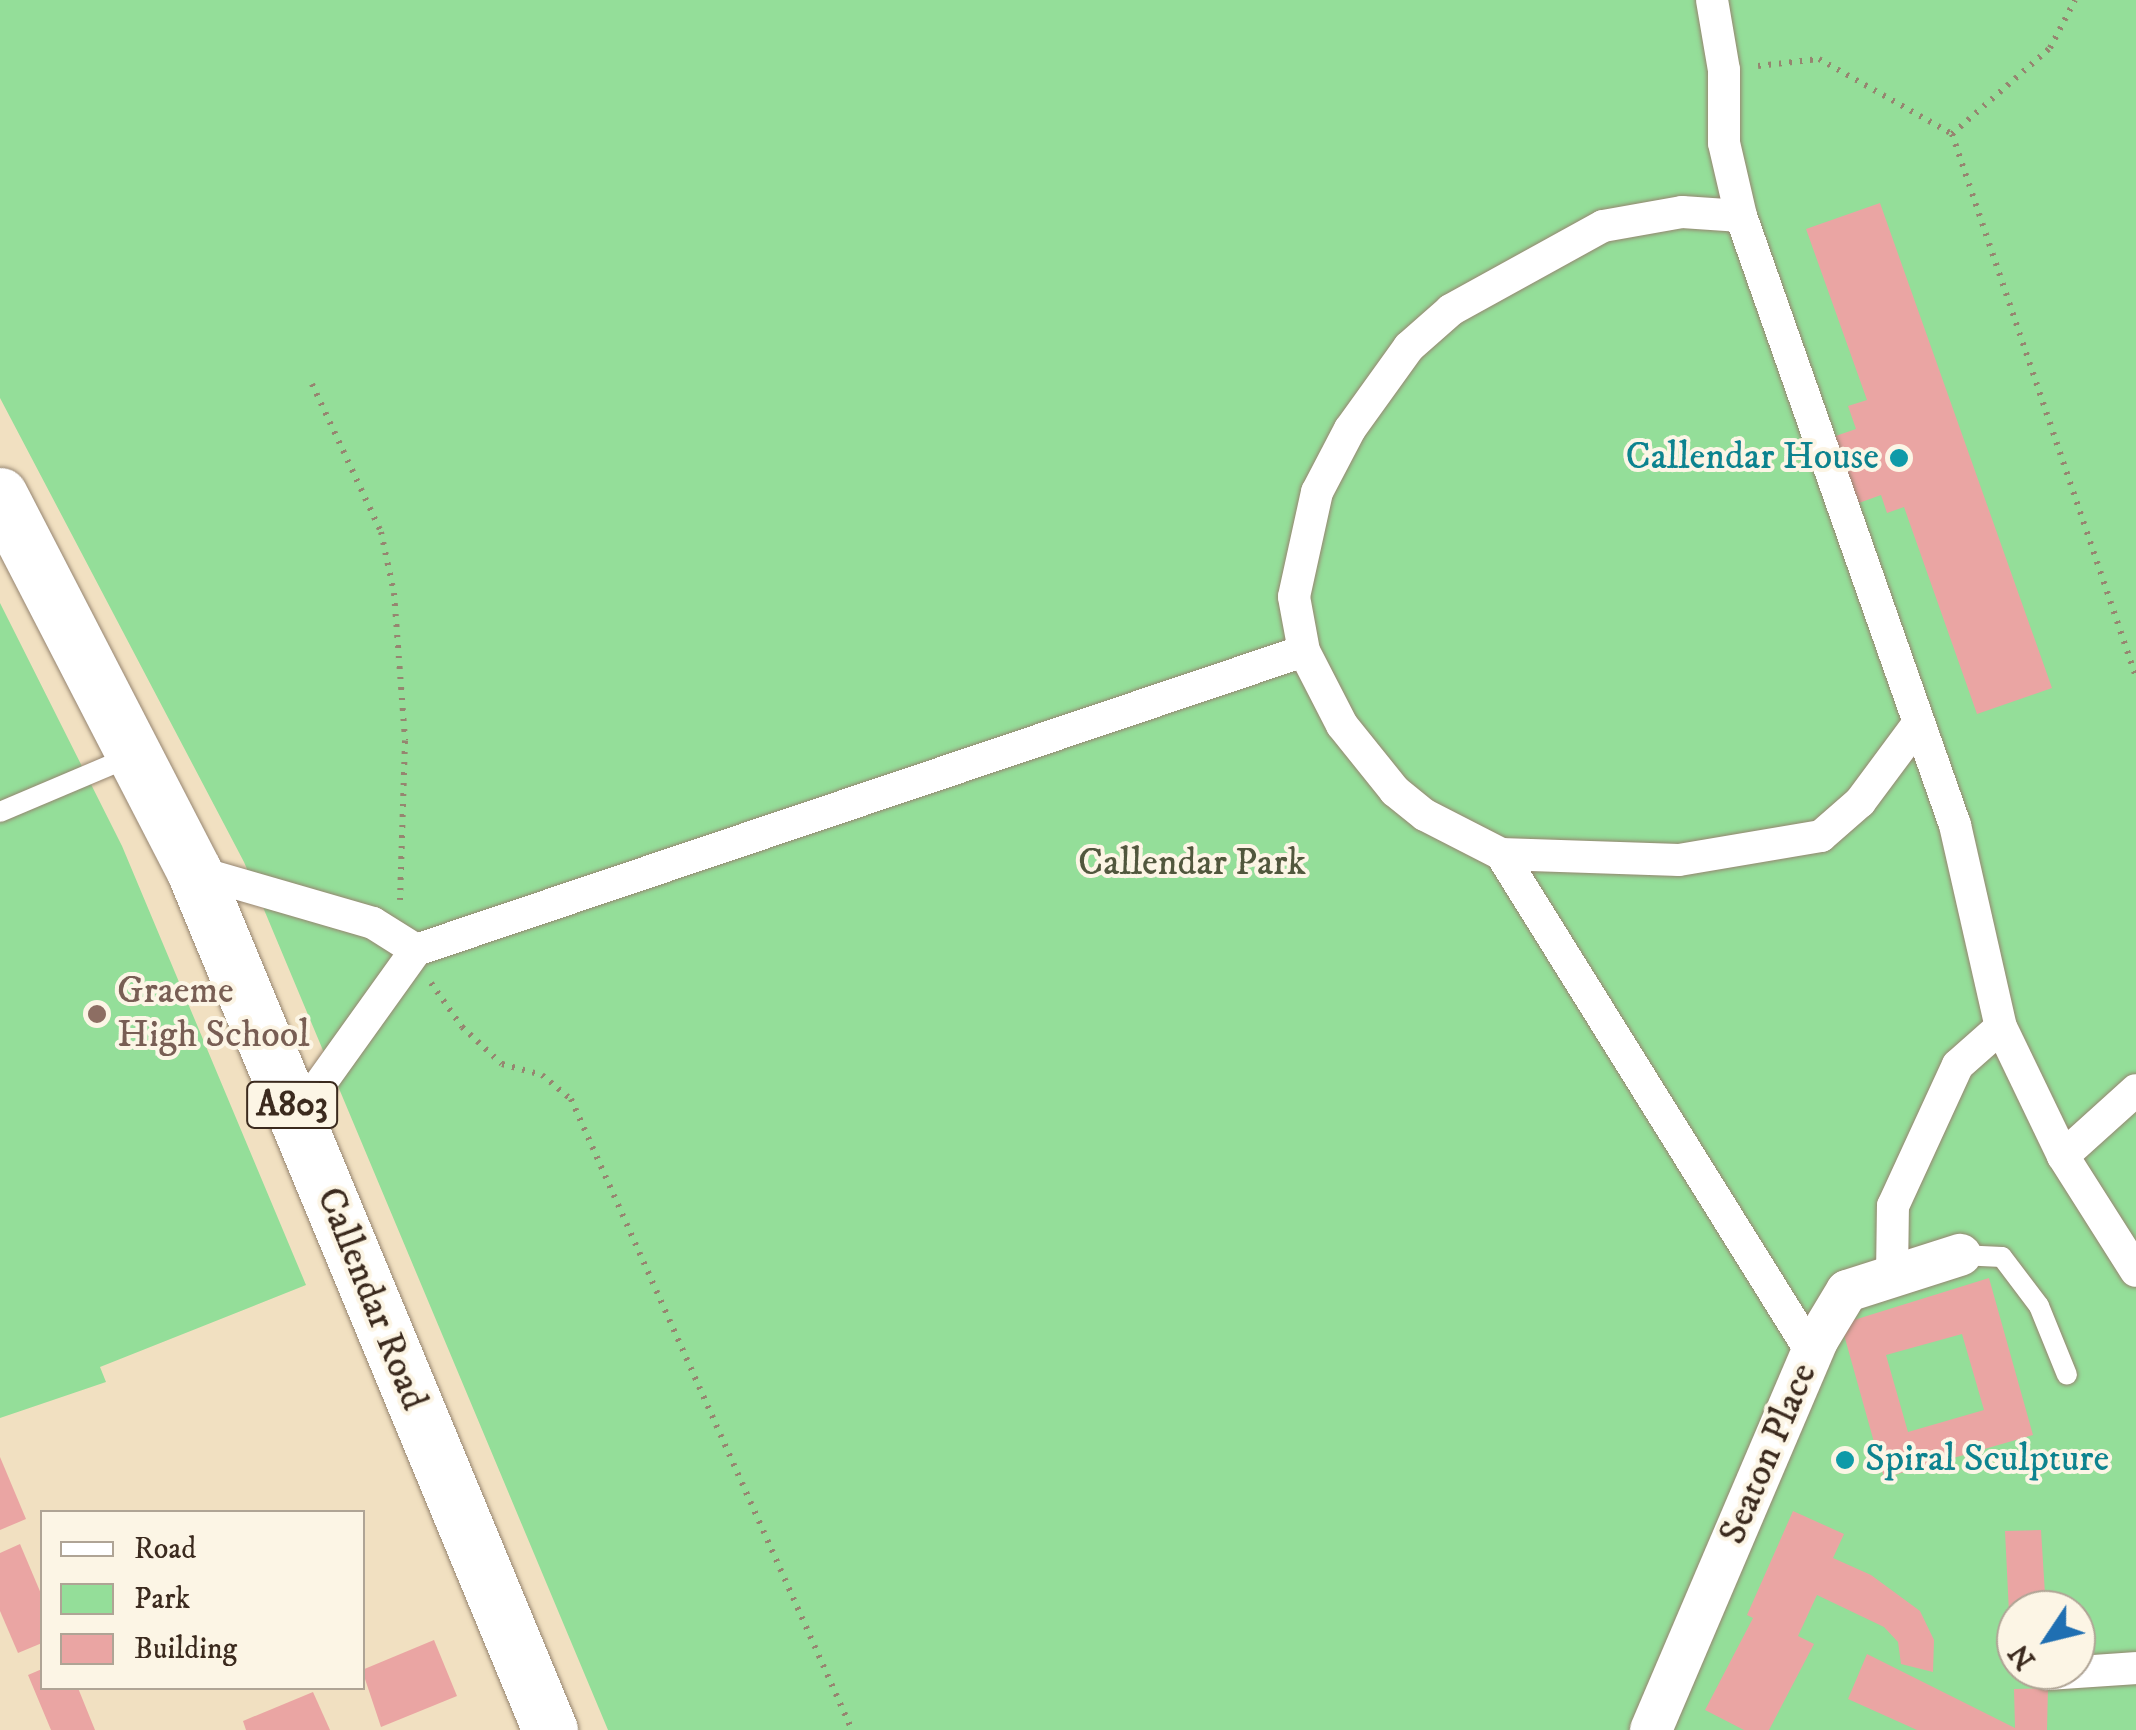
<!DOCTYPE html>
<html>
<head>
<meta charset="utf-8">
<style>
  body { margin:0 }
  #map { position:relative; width:2136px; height:1730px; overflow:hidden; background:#f1e0c1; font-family:"IM FELL DW Pica",serif }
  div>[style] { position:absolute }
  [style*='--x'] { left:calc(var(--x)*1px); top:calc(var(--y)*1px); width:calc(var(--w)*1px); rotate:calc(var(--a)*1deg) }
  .green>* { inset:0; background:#94de99 }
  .building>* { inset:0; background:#eaa5a3 }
  .path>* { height:6px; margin-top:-3px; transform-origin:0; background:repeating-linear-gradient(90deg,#968570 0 2.5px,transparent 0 10.5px) }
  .roads { filter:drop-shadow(0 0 2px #968570) drop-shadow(0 0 2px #968570) }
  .service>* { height:20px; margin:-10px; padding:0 10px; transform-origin:10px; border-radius:10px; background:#fff }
  .pedestrian>* { height:32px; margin:-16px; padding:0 16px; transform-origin:16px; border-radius:16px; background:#fff }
  .minor>* { height:42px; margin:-21px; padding:0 21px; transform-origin:21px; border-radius:21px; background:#fff }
  .primary>* { height:55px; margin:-27.5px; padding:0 27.5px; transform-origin:27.5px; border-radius:27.5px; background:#fff }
  .dots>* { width:28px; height:28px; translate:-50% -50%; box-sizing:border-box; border:5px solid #fcf5e5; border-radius:50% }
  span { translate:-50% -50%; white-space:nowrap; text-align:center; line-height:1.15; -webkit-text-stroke:8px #fcf5e5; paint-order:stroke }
  .shield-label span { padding:2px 8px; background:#fcf5e5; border:2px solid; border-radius:8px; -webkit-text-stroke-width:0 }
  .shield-label { font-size:35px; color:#3b2a1e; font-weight:700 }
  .culture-label { font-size:38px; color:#0d838f }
  .right { translate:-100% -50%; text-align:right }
  .left { translate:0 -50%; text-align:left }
  .park-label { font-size:38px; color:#51573d }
  .education-label { font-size:38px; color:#785e54 }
  .street-label { font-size:38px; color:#3b2a1e }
  .legend { position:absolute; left:40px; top:1510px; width:325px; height:180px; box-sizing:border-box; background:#fcf5e5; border:2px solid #afa495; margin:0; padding:12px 18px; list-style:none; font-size:30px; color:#3b2a1e }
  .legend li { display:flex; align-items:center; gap:20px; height:50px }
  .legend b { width:50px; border:2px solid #afa495 }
  .north { position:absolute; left:1996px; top:1590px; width:100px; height:100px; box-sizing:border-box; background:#fcf5e5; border:2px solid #afa495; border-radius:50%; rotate:235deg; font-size:28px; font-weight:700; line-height:40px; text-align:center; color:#3b2a1e }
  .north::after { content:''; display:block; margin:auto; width:35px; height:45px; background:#1f6fb2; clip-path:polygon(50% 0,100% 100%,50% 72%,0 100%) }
</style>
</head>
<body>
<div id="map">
  <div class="green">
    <div style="clip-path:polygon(evenodd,0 0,2136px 0,2136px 1730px,608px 1730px,244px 862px,0 398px,0 0,2016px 1610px,2076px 1610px,2076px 1670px,2016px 1670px,2016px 1610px)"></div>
    <div style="clip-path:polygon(0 603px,122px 846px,306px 1285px,100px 1367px,106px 1382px,0 1418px)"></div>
  </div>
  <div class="building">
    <div style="clip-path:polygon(1880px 203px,2052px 688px,1977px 714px,1904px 507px,1887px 513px,1881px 495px,1845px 508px,1821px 441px,1856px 429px,1848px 406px,1867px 400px,1806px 229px)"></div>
    <div style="clip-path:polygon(evenodd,1989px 1278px,2033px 1435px,1884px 1478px,1841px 1324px,1989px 1278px,1962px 1334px,1984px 1410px,1908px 1432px,1886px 1355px,1962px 1334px)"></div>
    <div style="clip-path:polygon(0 1457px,26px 1519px,0 1530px)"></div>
    <div style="clip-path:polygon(1793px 1511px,1844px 1534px,1833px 1558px,1871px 1575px,1920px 1611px,1934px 1640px,1933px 1672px,1901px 1664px,1898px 1642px,1884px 1627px,1817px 1595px,1798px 1636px,1814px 1644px,1769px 1730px,1744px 1730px,1705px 1710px,1753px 1618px,1747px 1615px)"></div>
    <div style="clip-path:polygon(2041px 1530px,2046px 1610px,2016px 1610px,2011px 1654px,2005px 1531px)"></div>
    <div style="clip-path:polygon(20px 1544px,42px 1596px,42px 1643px,18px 1653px,0 1611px,0 1553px)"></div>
    <div style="clip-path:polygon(434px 1640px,457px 1696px,381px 1727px,362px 1670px)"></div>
    <div style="clip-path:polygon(1867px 1654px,2015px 1728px,2014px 1689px,2048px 1688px,2047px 1730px,1917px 1730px,1848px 1699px)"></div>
    <div style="clip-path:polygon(42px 1669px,42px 1688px,78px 1688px,95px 1730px,51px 1730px,28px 1675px)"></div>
    <div style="clip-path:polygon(313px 1692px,330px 1730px,246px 1730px,243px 1721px)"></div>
  </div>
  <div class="path">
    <div style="--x:1758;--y:66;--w:61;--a:-6.5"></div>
    <div style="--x:1819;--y:59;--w:153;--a:29.4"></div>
    <div style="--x:1952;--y:134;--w:573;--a:71.28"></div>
    <div style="--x:1952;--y:134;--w:130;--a:-41.3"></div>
    <div style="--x:2050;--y:48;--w:54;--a:-62.5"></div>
    <div style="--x:312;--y:384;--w:163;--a:65"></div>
    <div style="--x:381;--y:532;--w:62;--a:78"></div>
    <div style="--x:394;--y:593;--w:148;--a:85.7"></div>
    <div style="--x:405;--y:741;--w:159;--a:91.8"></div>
    <div style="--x:431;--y:983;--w:54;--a:54.8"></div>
    <div style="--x:462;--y:1027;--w:54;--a:42.8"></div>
    <div style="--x:502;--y:1064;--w:41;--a:15.4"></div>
    <div style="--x:542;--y:1075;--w:38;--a:40"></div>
    <div style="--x:571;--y:1099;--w:691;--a:66"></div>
  </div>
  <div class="roads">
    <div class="service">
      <div style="--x:0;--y:812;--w:143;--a:-23"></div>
      <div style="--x:1960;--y:1255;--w:42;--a:2.7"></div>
      <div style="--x:2002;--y:1257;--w:61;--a:52.9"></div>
      <div style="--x:2039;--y:1306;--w:74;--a:67.9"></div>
    </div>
    <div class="pedestrian">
      <div style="--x:1712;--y:0;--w:71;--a:80.3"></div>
      <div style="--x:1724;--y:70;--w:73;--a:90"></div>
      <div style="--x:1724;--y:143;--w:75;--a:76.9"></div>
      <div style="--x:1741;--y:216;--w:646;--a:70.64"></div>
      <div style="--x:1955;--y:825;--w:207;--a:77.2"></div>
      <div style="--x:2001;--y:1027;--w:143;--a:64.3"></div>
      <div style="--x:2063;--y:1156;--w:136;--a:57.6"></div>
      <div style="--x:1741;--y:216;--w:59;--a:-176.1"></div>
      <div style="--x:1682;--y:212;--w:80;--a:170"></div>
      <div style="--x:1603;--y:226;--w:174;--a:151.1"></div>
      <div style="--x:1451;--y:310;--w:56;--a:138.6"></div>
      <div style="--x:1409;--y:347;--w:101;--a:125.7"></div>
      <div style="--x:1350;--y:429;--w:71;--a:117.6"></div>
      <div style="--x:1317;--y:492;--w:107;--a:102.4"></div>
      <div style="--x:1294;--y:597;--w:55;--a:79.5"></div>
      <div style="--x:1304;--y:651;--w:83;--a:62.8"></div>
      <div style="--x:1342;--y:725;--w:85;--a:51.2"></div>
      <div style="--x:1395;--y:791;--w:38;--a:39"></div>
      <div style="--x:1425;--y:815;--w:85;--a:27.2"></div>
      <div style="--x:1501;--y:854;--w:178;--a:1.9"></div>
      <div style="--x:1679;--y:860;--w:144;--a:-9.6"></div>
      <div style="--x:1821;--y:836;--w:52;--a:-41.1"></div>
      <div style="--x:1860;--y:802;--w:97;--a:-53.4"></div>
      <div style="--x:1501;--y:854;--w:588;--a:58.07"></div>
      <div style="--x:194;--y:871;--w:186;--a:16.2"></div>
      <div style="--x:373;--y:923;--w:51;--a:32.1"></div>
      <div style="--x:416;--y:950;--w:204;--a:125.6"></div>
      <div style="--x:416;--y:950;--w:937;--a:-18.61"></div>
      <div style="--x:2063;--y:1156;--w:98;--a:-42.1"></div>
      <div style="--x:1892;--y:1275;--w:69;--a:-89.2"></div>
      <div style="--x:1893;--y:1206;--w:155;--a:-65.3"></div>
      <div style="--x:1958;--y:1065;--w:57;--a:-41.5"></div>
      <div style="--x:2048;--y:1674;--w:88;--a:-3.9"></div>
    </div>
    <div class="minor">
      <div style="--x:1651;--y:1730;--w:425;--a:-66.9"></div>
      <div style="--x:1818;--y:1339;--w:56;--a:-58.9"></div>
      <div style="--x:1847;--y:1291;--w:119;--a:-17.7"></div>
    </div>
    <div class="primary">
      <div style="--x:0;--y:495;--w:423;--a:62.7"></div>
      <div style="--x:194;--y:871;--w:930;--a:67.49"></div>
    </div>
  </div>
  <div class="dots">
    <div style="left:1899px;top:458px;background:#0f9aa8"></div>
    <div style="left:97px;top:1014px;background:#8d6e63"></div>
    <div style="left:1845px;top:1460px;background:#0f9aa8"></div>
  </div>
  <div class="shield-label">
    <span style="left:292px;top:1105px">A803</span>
  </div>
  <div class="culture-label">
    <span class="right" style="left:1879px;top:458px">Callendar House</span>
    <span class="left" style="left:1865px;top:1460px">Spiral Sculpture</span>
  </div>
  <div class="park-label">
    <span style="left:1192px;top:864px">Callendar Park</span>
  </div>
  <div class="education-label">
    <span class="left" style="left:117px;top:1014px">Graeme<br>High School</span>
  </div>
  <div class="street-label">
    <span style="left:371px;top:1299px;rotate:68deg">Callendar Road</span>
    <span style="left:1769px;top:1454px;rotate:-67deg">Seaton Place</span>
  </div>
  <ul class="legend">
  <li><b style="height:12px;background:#fff"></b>Road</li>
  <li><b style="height:28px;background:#94de99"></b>Park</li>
  <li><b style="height:28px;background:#eaa5a3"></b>Building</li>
  </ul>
  <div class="north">N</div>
</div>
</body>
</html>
